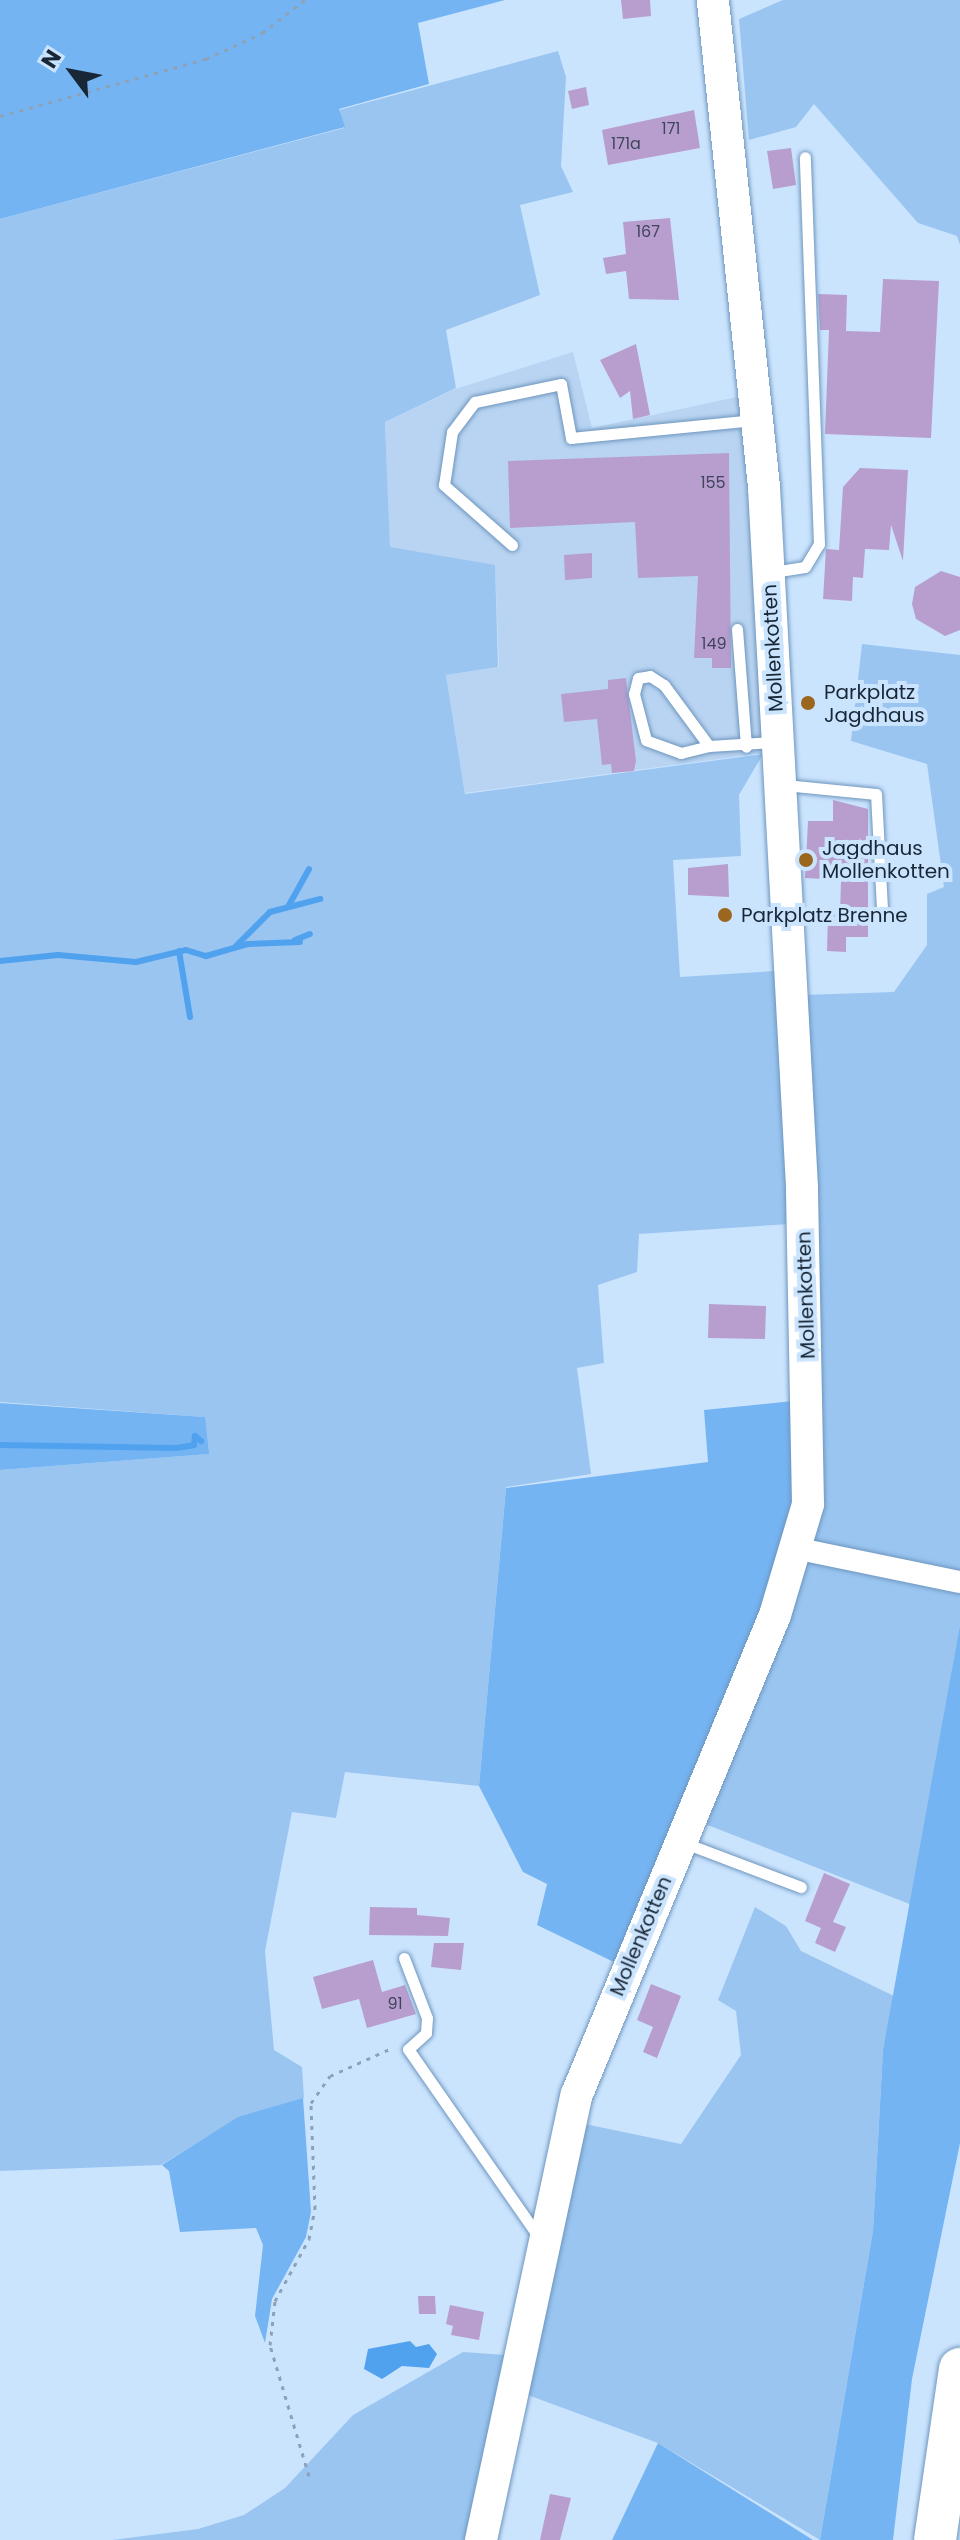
<!DOCTYPE html>
<html>
<head>
<meta charset="utf-8">
<style>
  body { margin:0 }
  #map { position:relative; width:960px; height:2540px; overflow:hidden; background:#cbe4fe; font-family:Poppins,sans-serif }
  div>[style] { position:absolute }
  [style*='--x'] { left:calc(var(--x)*1px); top:calc(var(--y)*1px); width:calc(var(--w)*1px); rotate:calc(var(--a)*1deg) }
  .built>* { inset:0; background:#b9d4f2 }
  .green>* { inset:0; background:#9ac5f1 }
  .forest>* { inset:0; background:#75b4f2 }
  .water>* { inset:0; background:#50a2ef }
  .stream>* { height:6px; margin:-3px; padding:0 3px; transform-origin:3px; border-radius:3px; background:#50a2ef }
  .building>* { inset:0; background:#b89ece }
  .path>* { height:3px; margin-top:-1.5px; transform-origin:0; background:repeating-linear-gradient(90deg,#8ca2b9 0 4px,transparent 0 10px) }
  .roads { filter:drop-shadow(0 0 2px #6e96be) drop-shadow(0 0 2px #6e96be) }
  .service>* { height:11px; margin:-5.5px; padding:0 5.5px; transform-origin:5.5px; border-radius:5.5px; background:#fff }
  .minor>* { height:22px; margin:-11px; padding:0 11px; transform-origin:11px; border-radius:11px; background:#fff }
  .secondary>* { height:32px; margin:-16px; padding:0 16px; transform-origin:16px; border-radius:16px; background:#fff }
  .motorway>* { height:42px; margin:-21px; padding:0 21px; transform-origin:21px; border-radius:21px; background:#fff }
  .dots>* { width:22px; height:22px; translate:-50% -50%; box-sizing:border-box; border:4px solid #cbe4fe; border-radius:50% }
  span { translate:-50% -50%; white-space:nowrap; text-align:center; line-height:1.15; -webkit-text-stroke:8px #cbe4fe; paint-order:stroke }
  .number-label { font-size:16px; color:#3f455d }
  .number-label span { -webkit-text-stroke-width:0 }
  .street-label { font-size:20px; color:#172737 }
  .poi-label { font-size:20px; color:#172737 }
  .left { translate:0 -50%; text-align:left }
  .north { position:absolute; left:32px; top:32px; width:80px; height:80px; -webkit-text-stroke:6px #cbe4fe; paint-order:stroke; rotate:302deg; font-size:22px; font-weight:700; line-height:32px; text-align:center; color:#172737 }
  .north::after { content:''; display:block; margin:auto; width:28px; height:36px; background:#172737; clip-path:polygon(50% 0,100% 100%,50% 72%,0 100%) }
</style>
</head>
<body>
<div id="map">
  <div class="built">
    <div style="clip-path:polygon(573px 352px,592px 428px,746px 395px,771px 752px,465px 793px,446px 675px,499px 667px,495px 566px,390px 548px,385px 422px,455px 389px)"></div>
  </div>
  <div class="green">
    <div style="clip-path:polygon(783px 0,960px 0,960px 245px,957px 236px,918px 223px,814px 104px,796px 127px,749px 140px,739px 19px)"></div>
    <div style="clip-path:polygon(558px 51px,566px 77px,561px 166px,573px 192px,520px 205px,540px 295px,446px 330px,456px 388px,385px 422px,390px 547px,495px 565px,498px 667px,446px 675px,465px 794px,763px 754px,739px 795px,741px 856px,673px 860px,680px 977px,775px 971px,789px 1224px,639px 1234px,637px 1272px,598px 1285px,604px 1363px,577px 1368px,591px 1474px,506px 1487px,479px 1786px,345px 1772px,336px 1818px,292px 1812px,265px 1951px,274px 2050px,302px 2067px,304px 2098px,238px 2118px,161px 2165px,0 2171px,0 1470px,208px 1454px,204px 1417px,0 1402px,0 219px,344px 128px,339px 110px)"></div>
    <div style="clip-path:polygon(862px 644px,960px 655px,960px 1573px,813px 1542px,803px 995px,894px 992px,927px 945px,927px 894px,944px 887px,927px 764px,851px 741px)"></div>
    <div style="clip-path:polygon(806px 1558px,960px 1590px,960px 1625px,912px 1905px,700px 1822px)"></div>
    <div style="clip-path:polygon(755px 1907px,786px 1926px,801px 1951px,894px 1996px,883px 2050px,873px 2231px,820px 2540px,658px 2443px,517px 2391px,580px 2123px,681px 2144px,741px 2055px,736px 2011px,718px 2000px)"></div>
    <div style="clip-path:polygon(463px 2352px,506px 2355px,468px 2540px,112px 2540px,198px 2529px,244px 2515px,285px 2488px,353px 2415px)"></div>
  </div>
  <div class="forest">
    <div style="clip-path:polygon(0 0,505px 0,418px 23px,429px 84px,339px 109px,345px 127px,0 219px)"></div>
    <div style="clip-path:polygon(793px 1401px,796px 1457px,788px 1544px,616px 1963px,537px 1925px,547px 1884px,523px 1872px,479px 1786px,506px 1488px,708px 1462px,704px 1410px)"></div>
    <div style="clip-path:polygon(0 1403px,205px 1417px,209px 1454px,0 1470px)"></div>
    <div style="clip-path:polygon(960px 1625px,960px 2143px,912px 2379px,893px 2540px,820px 2540px,873px 2231px,883px 2050px)"></div>
    <div style="clip-path:polygon(303px 2098px,311px 2212px,306px 2237px,272px 2299px,265px 2343px,255px 2316px,263px 2245px,256px 2228px,180px 2232px,169px 2171px,162px 2165px,238px 2117px)"></div>
    <div style="clip-path:polygon(658px 2443px,813px 2540px,612px 2540px)"></div>
  </div>
  <div class="water">
    <div style="clip-path:polygon(410px 2341px,416px 2347px,429px 2344px,437px 2354px,429px 2368px,402px 2366px,382px 2379px,364px 2369px,368px 2349px)"></div>
  </div>
  <div class="stream">
    <div style="--x:289;--y:905;--w:41;--a:-60.9"></div>
    <div style="--x:295;--y:940;--w:16;--a:-22"></div>
    <div style="--x:236;--y:946;--w:48;--a:-45"></div>
    <div style="--x:270;--y:912;--w:52;--a:-14.6"></div>
    <div style="--x:179;--y:951;--w:67;--a:80.5"></div>
    <div style="--x:0;--y:961;--w:58;--a:-5.9"></div>
    <div style="--x:58;--y:955;--w:78;--a:5.1"></div>
    <div style="--x:136;--y:962;--w:51;--a:-13.5"></div>
    <div style="--x:186;--y:950;--w:21;--a:17"></div>
    <div style="--x:206;--y:956;--w:44;--a:-15.9"></div>
    <div style="--x:248;--y:944;--w:52;--a:-2.2"></div>
    <div style="--x:0;--y:1445;--w:176;--a:1"></div>
    <div style="--x:176;--y:1448;--w:18;--a:-9"></div>
    <div style="--x:194;--y:1445;--w:9;--a:-84"></div>
    <div style="--x:195;--y:1436;--w:8;--a:40"></div>
  </div>
  <div class="building">
    <div style="clip-path:polygon(621px 0,650px 0,651px 16px,623px 19px)"></div>
    <div style="clip-path:polygon(586px 87px,589px 105px,572px 109px,568px 91px)"></div>
    <div style="clip-path:polygon(694px 110px,700px 148px,608px 165px,602px 130px)"></div>
    <div style="clip-path:polygon(791px 148px,796px 185px,773px 189px,767px 151px)"></div>
    <div style="clip-path:polygon(670px 218px,679px 300px,629px 299px,626px 271px,606px 274px,603px 258px,626px 254px,623px 222px)"></div>
    <div style="clip-path:polygon(883px 279px,939px 281px,931px 438px,825px 434px,829px 330px,820px 330px,818px 294px,847px 295px,846px 331px,880px 332px)"></div>
    <div style="clip-path:polygon(636px 344px,650px 415px,633px 419px,630px 391px,620px 398px,600px 360px)"></div>
    <div style="clip-path:polygon(729px 453px,731px 668px,712px 668px,712px 658px,694px 658px,698px 576px,638px 578px,635px 522px,510px 528px,508px 461px)"></div>
    <div style="clip-path:polygon(860px 468px,908px 470px,903px 561px,891px 525px,889px 550px,865px 549px,863px 578px,853px 577px,852px 601px,823px 599px,826px 549px,839px 550px,843px 487px)"></div>
    <div style="clip-path:polygon(592px 553px,592px 578px,565px 580px,564px 555px)"></div>
    <div style="clip-path:polygon(941px 571px,960px 577px,960px 630px,945px 636px,916px 619px,912px 604px,915px 587px)"></div>
    <div style="clip-path:polygon(626px 678px,636px 761px,634px 771px,612px 773px,611px 764px,602px 765px,597px 719px,564px 722px,561px 694px,608px 689px,608px 680px)"></div>
    <div style="clip-path:polygon(833px 800px,868px 809px,868px 937px,846px 937px,846px 952px,827px 951px,828px 914px,840px 914px,841px 880px,805px 878px,808px 821px,833px 821px)"></div>
    <div style="clip-path:polygon(728px 864px,729px 897px,688px 895px,688px 868px)"></div>
    <div style="clip-path:polygon(709px 1304px,766px 1306px,765px 1339px,708px 1338px)"></div>
    <div style="clip-path:polygon(824px 1873px,850px 1884px,833px 1922px,846px 1927px,835px 1952px,815px 1943px,821px 1928px,805px 1921px)"></div>
    <div style="clip-path:polygon(370px 1907px,417px 1908px,417px 1915px,450px 1918px,448px 1936px,369px 1935px)"></div>
    <div style="clip-path:polygon(434px 1943px,464px 1943px,461px 1970px,431px 1967px)"></div>
    <div style="clip-path:polygon(373px 1960px,382px 1992px,405px 1985px,416px 2014px,367px 2028px,359px 1999px,322px 2009px,313px 1977px)"></div>
    <div style="clip-path:polygon(651px 1984px,681px 1996px,657px 2058px,643px 2052px,653px 2027px,637px 2020px)"></div>
    <div style="clip-path:polygon(418px 2296px,435px 2296px,436px 2314px,419px 2314px)"></div>
    <div style="clip-path:polygon(450px 2305px,484px 2312px,479px 2340px,451px 2335px,453px 2326px,446px 2324px)"></div>
    <div style="clip-path:polygon(550px 2494px,571px 2498px,560px 2540px,540px 2540px)"></div>
  </div>
  <div class="path">
    <div style="--x:0;--y:116;--w:214;--a:-15.5"></div>
    <div style="--x:206;--y:59;--w:62;--a:-24.9"></div>
    <div style="--x:262;--y:33;--w:54;--a:-37.5"></div>
    <div style="--x:309;--y:2476;--w:137;--a:-106.6"></div>
    <div style="--x:270;--y:2345;--w:44;--a:-83.5"></div>
    <div style="--x:275;--y:2301;--w:71;--a:-61.3"></div>
    <div style="--x:309;--y:2239;--w:31;--a:-79"></div>
    <div style="--x:315;--y:2209;--w:106;--a:-92.2"></div>
    <div style="--x:311;--y:2103;--w:33;--a:-55"></div>
    <div style="--x:330;--y:2076;--w:70;--a:-24.4"></div>
  </div>
  <div class="roads">
    <div class="service">
      <div style="--x:512;--y:545;--w:91;--a:-138.6"></div>
      <div style="--x:444;--y:485;--w:54;--a:-81.4"></div>
      <div style="--x:452;--y:432;--w:38;--a:-53"></div>
      <div style="--x:475;--y:402;--w:88;--a:-11.8"></div>
      <div style="--x:561;--y:384;--w:55;--a:79.5"></div>
      <div style="--x:571;--y:438;--w:184;--a:-5.6"></div>
      <div style="--x:773;--y:572;--w:32;--a:-9"></div>
      <div style="--x:805;--y:567;--w:27;--a:-59"></div>
      <div style="--x:819;--y:544;--w:387;--a:-92.1"></div>
      <div style="--x:737;--y:629;--w:118;--a:85.6"></div>
      <div style="--x:709;--y:746;--w:29;--a:166"></div>
      <div style="--x:681;--y:753;--w:37;--a:-160"></div>
      <div style="--x:646;--y:740;--w:48;--a:-104.6"></div>
      <div style="--x:634;--y:694;--w:16;--a:-76"></div>
      <div style="--x:638;--y:678;--w:12;--a:-9"></div>
      <div style="--x:650;--y:676;--w:17;--a:33"></div>
      <div style="--x:664;--y:685;--w:76;--a:53.6"></div>
      <div style="--x:709;--y:746;--w:64;--a:-3.6"></div>
      <div style="--x:785;--y:785;--w:91;--a:5.6"></div>
      <div style="--x:876;--y:794;--w:116;--a:87"></div>
      <div style="--x:685;--y:1843;--w:124;--a:20.8"></div>
      <div style="--x:404;--y:1958;--w:64;--a:69"></div>
      <div style="--x:427;--y:2018;--w:15;--a:94"></div>
      <div style="--x:426;--y:2033;--w:24;--a:138"></div>
      <div style="--x:408;--y:2049;--w:231;--a:55.2"></div>
    </div>
    <div class="minor">
      <div style="--x:799;--y:1549;--w:164;--a:11.6"></div>
    </div>
    <div class="secondary">
      <div style="--x:481;--y:2540;--w:456;--a:-77.9"></div>
      <div style="--x:577;--y:2094;--w:518;--a:-67.54"></div>
      <div style="--x:775;--y:1615;--w:116;--a:-73.4"></div>
      <div style="--x:808;--y:1504;--w:317;--a:-91.1"></div>
      <div style="--x:802;--y:1187;--w:701;--a:-93.11"></div>
      <div style="--x:764;--y:487;--w:490;--a:-96"></div>
    </div>
    <div class="motorway">
      <div style="--x:935;--y:2540;--w:173;--a:-81.7"></div>
    </div>
  </div>
  <div class="dots">
    <div style="left:808px;top:703px;background:#9b661e"></div>
    <div style="left:806px;top:860px;background:#9b661e"></div>
    <div style="left:725px;top:915px;background:#9b661e"></div>
  </div>
  <div class="number-label">
    <span style="left:671px;top:129px">171</span>
    <span style="left:626px;top:144px">171a</span>
    <span style="left:648px;top:232px">167</span>
    <span style="left:713px;top:483px">155</span>
    <span style="left:714px;top:644px">149</span>
    <span style="left:395px;top:2004px">91</span>
  </div>
  <div class="street-label">
    <span style="left:773px;top:648px;rotate:-93deg">Mollenkotten</span>
    <span style="left:806px;top:1295px;rotate:-92deg">Mollenkotten</span>
    <span style="left:641px;top:1936px;rotate:-67deg">Mollenkotten</span>
  </div>
  <div class="poi-label">
    <span class="left" style="left:824px;top:704px">Parkplatz<br>Jagdhaus</span>
    <span class="left" style="left:822px;top:860px">Jagdhaus<br>Mollenkotten</span>
    <span class="left" style="left:741px;top:915px">Parkplatz Brenne</span>
  </div>
  <div class="north">N</div>
</div>
</body>
</html>
